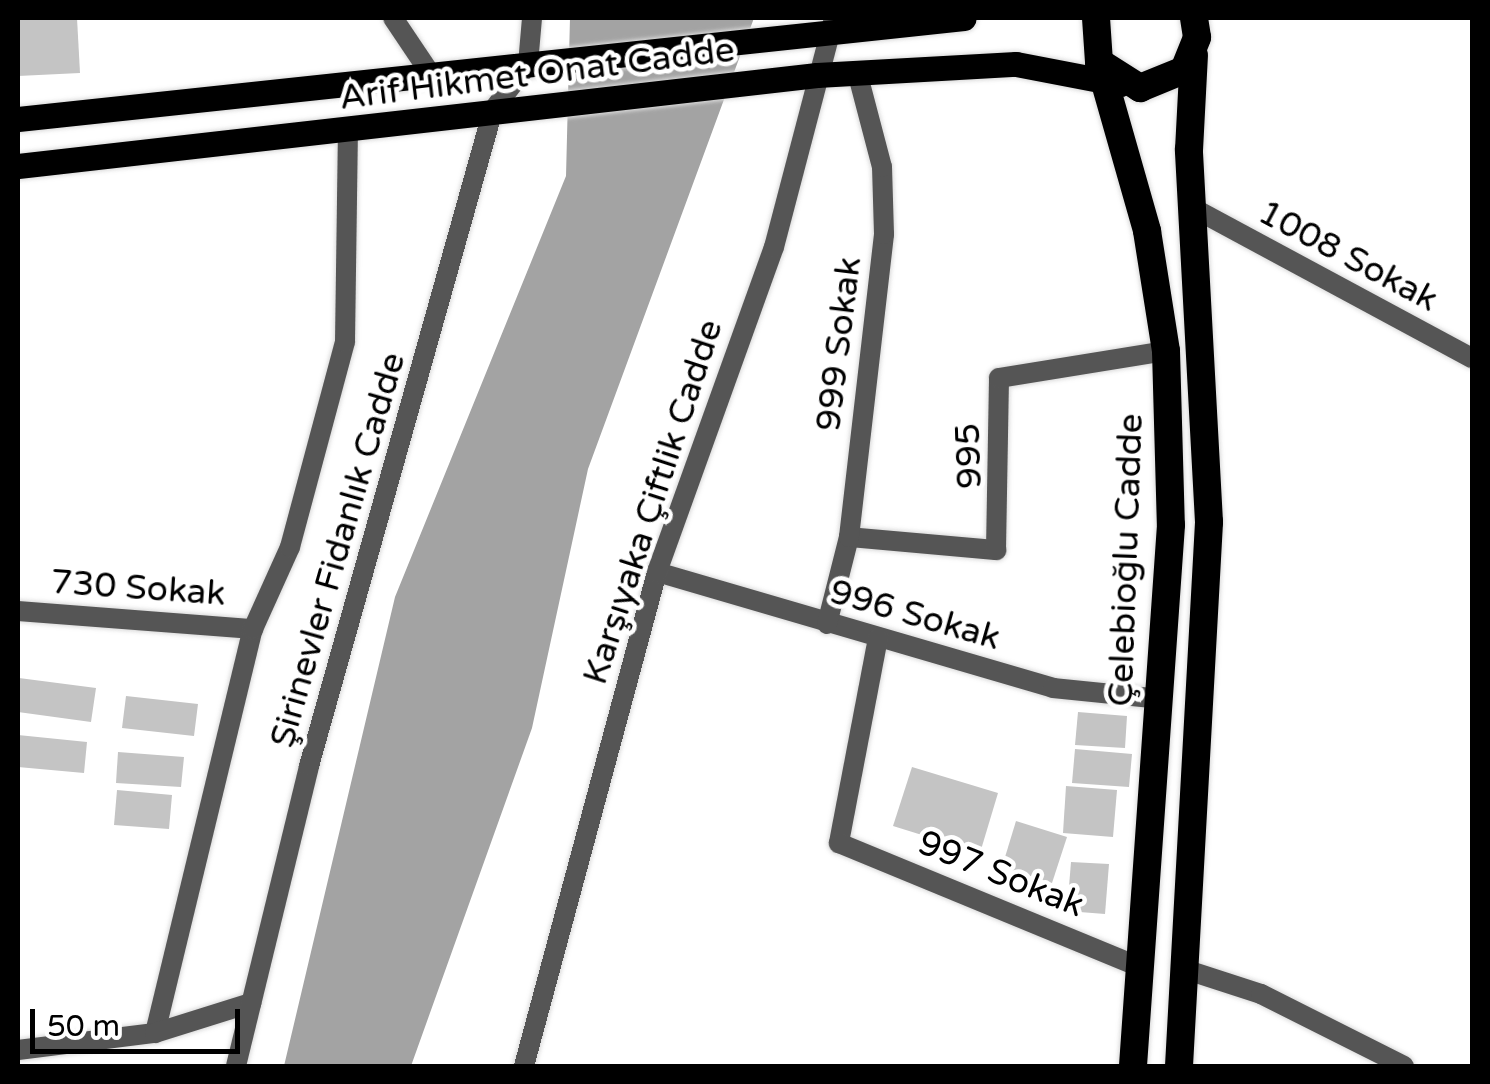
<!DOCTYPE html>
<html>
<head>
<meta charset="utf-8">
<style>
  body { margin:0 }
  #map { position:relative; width:1490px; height:1084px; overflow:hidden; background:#fff; font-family:"Varela Round",sans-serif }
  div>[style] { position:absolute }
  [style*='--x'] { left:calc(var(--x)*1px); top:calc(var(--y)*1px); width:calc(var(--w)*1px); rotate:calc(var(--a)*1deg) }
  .water>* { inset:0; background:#a3a3a3 }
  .building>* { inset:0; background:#c4c4c4 }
  .roads { filter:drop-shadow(0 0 2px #dbdbdb) drop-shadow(0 0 2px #dbdbdb) }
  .minor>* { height:20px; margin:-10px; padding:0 10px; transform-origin:10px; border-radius:10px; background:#555 }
  .tertiary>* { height:20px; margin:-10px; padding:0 10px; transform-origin:10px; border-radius:10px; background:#555 }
  .primary>* { height:25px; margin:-12.5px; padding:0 12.5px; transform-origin:12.5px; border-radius:12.5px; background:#000 }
  .trunk>* { height:28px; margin:-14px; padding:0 14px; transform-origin:14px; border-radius:14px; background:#000 }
  span { translate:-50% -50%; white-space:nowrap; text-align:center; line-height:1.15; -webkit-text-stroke:9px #fff; paint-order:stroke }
  .street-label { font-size:35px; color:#000 }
  .frame { position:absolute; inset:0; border:20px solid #000; pointer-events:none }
  .scale { position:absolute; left:30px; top:1009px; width:210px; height:45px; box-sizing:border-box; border:5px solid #000; border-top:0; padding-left:12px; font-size:30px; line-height:35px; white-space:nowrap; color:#000; -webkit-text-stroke:8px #fff; paint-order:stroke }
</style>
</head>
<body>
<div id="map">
  <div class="water">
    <div style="clip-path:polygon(570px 18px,754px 18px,588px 469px,532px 728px,411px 1066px,284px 1066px,395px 597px,566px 176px)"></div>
  </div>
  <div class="building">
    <div style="clip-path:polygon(18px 18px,77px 18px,80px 73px,18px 76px)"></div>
    <div style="clip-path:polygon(19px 678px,96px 688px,91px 722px,18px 712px)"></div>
    <div style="clip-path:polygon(126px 696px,198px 704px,194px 736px,122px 728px)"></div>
    <div style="clip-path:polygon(1078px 712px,1127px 716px,1125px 748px,1075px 745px)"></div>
    <div style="clip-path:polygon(18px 735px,87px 742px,84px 773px,18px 767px)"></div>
    <div style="clip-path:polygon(1075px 749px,1132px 754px,1129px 787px,1072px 783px)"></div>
    <div style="clip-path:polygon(118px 752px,184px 757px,181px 787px,116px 783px)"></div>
    <div style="clip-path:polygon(912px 767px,998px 793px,980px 853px,893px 826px)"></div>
    <div style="clip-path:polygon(1066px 786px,1117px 790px,1113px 837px,1063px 833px)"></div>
    <div style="clip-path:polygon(117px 790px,172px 795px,169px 829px,114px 825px)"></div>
    <div style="clip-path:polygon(1016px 821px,1067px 837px,1052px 883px,1002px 867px)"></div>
    <div style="clip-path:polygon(1071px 862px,1109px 864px,1105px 914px,1067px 911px)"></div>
  </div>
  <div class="roads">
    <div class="minor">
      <div style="--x:393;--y:18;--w:70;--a:56.1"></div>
      <div style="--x:1195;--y:209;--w:315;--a:28.3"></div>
      <div style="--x:849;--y:537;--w:148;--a:5.1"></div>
      <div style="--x:996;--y:550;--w:172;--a:-89"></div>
      <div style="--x:999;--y:378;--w:169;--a:-9.2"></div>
      <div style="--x:657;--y:572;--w:413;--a:16.3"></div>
      <div style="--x:1053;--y:688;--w:109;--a:5.8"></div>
      <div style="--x:18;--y:611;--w:236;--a:4.4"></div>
      <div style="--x:827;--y:624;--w:90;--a:-75.8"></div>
      <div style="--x:849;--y:537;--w:305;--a:-83.4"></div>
      <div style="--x:884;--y:234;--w:67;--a:-91.7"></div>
      <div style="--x:882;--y:167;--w:98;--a:-104.7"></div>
      <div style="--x:878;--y:638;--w:209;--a:100.8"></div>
      <div style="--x:839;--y:843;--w:323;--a:22.4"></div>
      <div style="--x:1184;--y:969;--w:81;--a:18"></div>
      <div style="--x:1261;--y:994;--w:160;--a:26.7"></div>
      <div style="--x:155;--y:1033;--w:416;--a:-76.4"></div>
      <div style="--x:253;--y:629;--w:90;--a:-65.7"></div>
      <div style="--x:290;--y:547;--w:212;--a:-75"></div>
      <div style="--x:345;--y:342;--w:208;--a:-89.2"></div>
      <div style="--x:18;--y:1050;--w:138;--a:-7.1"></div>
      <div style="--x:155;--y:1033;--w:101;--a:-17.4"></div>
      <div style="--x:236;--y:1066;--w:309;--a:-76.3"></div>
      <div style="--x:309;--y:766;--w:681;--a:-74.33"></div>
      <div style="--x:493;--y:110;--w:58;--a:-52.7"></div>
      <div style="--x:524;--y:1066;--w:512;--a:-74.93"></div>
      <div style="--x:657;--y:572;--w:345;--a:-70.2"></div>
      <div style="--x:774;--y:247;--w:237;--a:-75.3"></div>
    </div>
    <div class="tertiary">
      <div style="--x:528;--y:64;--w:46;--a:-85"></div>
    </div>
    <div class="primary">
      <div style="--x:18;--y:119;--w:951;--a:-6.09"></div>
      <div style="--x:18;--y:166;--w:804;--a:-6.5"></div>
      <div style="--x:817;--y:75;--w:199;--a:-3.2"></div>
      <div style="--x:1016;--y:64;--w:106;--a:10.9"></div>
    </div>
    <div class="trunk">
      <div style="--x:1096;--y:18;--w:44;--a:86.1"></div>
      <div style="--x:1099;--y:62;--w:49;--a:32.4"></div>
      <div style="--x:1140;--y:88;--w:48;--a:-22.2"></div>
      <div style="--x:1184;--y:70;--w:35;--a:-68"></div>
      <div style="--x:1197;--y:37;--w:19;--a:-99"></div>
      <div style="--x:1099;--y:62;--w:176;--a:74.1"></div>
      <div style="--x:1147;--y:231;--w:121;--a:81"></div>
      <div style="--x:1166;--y:351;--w:174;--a:88.4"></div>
      <div style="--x:1171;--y:525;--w:542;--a:94.02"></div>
      <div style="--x:1179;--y:1066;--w:545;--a:-86.84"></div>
      <div style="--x:1209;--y:522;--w:373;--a:-93.1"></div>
      <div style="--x:1189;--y:150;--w:95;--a:-87"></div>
    </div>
  </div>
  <div class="street-label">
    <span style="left:537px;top:74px;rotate:-7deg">Arif Hikmet Onat Cadde</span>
    <span style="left:1348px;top:256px;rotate:28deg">1008 Sokak</span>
    <span style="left:839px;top:344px;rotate:-83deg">999 Sokak</span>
    <span style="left:969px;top:456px;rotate:-92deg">995</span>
    <span style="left:653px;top:502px;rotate:-72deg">Karşıyaka Çiftlik Cadde</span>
    <span style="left:338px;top:550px;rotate:-74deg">Şirinevler Fidanlık Cadde</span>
    <span style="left:1126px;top:560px;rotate:-88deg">Çelebioğlu Cadde</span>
    <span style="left:138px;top:588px;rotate:4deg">730 Sokak</span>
    <span style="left:915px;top:615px;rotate:16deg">996 Sokak</span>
    <span style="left:1001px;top:874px;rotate:22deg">997 Sokak</span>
  </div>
  <div class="frame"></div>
  <div class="scale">50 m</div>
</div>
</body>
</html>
